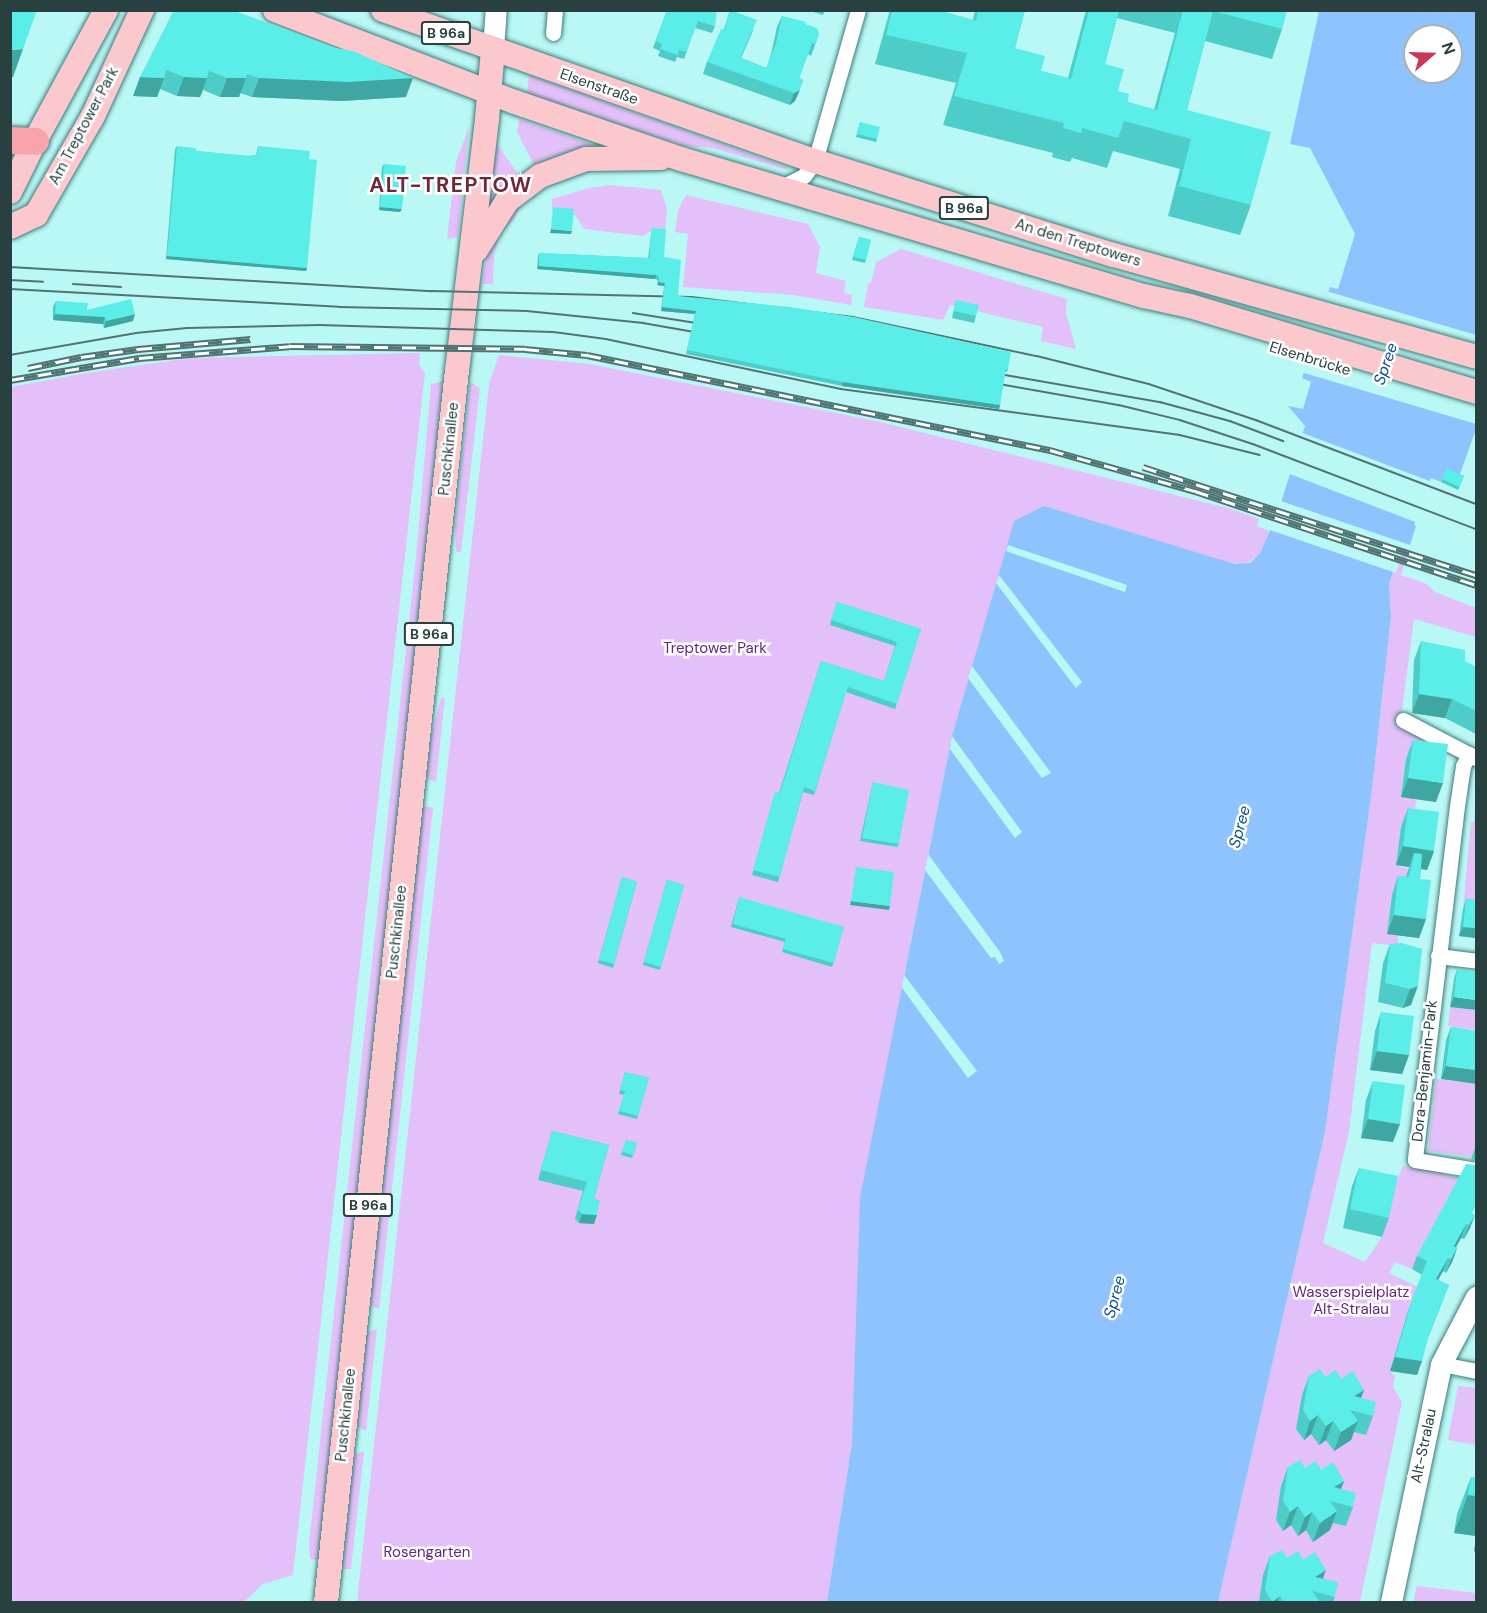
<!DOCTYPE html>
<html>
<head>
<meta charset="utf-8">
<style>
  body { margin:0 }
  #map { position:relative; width:1487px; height:1613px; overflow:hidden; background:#baf8f5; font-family:"DM Sans",sans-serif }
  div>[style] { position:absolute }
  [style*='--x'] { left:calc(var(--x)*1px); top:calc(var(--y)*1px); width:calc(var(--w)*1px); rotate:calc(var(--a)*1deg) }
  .green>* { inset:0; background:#e3c0f9 }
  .water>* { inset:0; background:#8fc3fd }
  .pier>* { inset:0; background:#baf8f5 }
  .roads { filter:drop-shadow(0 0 2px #407c79) drop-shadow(0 0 2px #407c79) }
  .street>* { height:15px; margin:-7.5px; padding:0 7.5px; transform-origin:7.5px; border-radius:7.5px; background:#fff }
  .secondary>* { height:21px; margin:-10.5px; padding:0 10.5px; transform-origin:10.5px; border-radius:10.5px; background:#fff }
  .primary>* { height:24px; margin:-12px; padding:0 12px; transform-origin:12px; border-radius:12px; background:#fbc8ce }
  .highway>* { height:27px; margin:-13.5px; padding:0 13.5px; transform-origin:13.5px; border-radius:13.5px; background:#f9a3ad }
  .tram>* { height:1.5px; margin:-0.75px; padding:0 0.75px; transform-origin:0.75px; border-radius:0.75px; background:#517473 }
  .rail>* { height:7px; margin-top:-3.5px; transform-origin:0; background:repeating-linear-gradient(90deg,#fff 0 14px,#517473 0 28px); box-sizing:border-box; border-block:2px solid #517473 }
  .wall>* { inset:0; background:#4eccc8 }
  .shaded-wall>* { inset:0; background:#40a6a2 }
  .building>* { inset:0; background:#5bede8 }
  span { translate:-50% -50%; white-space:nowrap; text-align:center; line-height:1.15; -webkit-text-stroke:5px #fff; paint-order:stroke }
  .shield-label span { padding:2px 4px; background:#fff; border:2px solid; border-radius:4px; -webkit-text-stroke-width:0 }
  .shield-label { font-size:14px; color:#284140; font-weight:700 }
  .street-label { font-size:15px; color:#284140 }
  .park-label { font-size:15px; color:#632583 }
  .water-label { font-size:16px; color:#0a5292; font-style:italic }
  .district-label { font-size:21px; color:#6f2936; font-weight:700; letter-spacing:1.5px }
  .frame { position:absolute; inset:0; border:12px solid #284140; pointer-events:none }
  .north { position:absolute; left:1403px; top:24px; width:60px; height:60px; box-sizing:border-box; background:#fff; border:2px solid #a9b3b3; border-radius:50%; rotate:70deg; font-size:16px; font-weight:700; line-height:24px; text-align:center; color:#284140 }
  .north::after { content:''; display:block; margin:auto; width:21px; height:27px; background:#c73859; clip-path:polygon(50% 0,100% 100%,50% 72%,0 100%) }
</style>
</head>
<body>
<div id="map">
  <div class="green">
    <div style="clip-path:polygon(529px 75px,790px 168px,784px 169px,713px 148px,684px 146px,527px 94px)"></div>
    <div style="clip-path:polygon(519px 119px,602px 148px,557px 157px,535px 167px,517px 132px)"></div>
    <div style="clip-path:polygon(469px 127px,458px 237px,447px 239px,456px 162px)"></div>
    <div style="clip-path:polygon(497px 144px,520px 177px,488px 207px,487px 205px)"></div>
    <div style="clip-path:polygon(610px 185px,661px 190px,667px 209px,665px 232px,651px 231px,643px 236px,584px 229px,573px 212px,552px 210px,552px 199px,589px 188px)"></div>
    <div style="clip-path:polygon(526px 195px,513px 221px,501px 231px,494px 255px,493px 284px,482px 284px,488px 248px)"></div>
    <div style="clip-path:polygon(686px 195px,808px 224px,820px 247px,816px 273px,846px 281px,844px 293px,852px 295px,851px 305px,793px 295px,683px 287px,688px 234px,675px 232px,678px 210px)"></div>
    <div style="clip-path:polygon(901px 249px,1067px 299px,1066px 313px,1076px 349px,1041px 341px,1043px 327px,950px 305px,943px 320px,864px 307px,868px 284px,871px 282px,876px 262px)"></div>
    <div style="clip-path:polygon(420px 353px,419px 365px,425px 373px,293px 1575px,263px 1584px,244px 1602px,11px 1602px,11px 387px,86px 373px,190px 358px)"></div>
    <div style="clip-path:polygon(499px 355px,590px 364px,876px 421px,1228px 508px,1259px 519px,1257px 526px,1269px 531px,1260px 554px,1246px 564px,1008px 545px,952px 736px,903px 981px,852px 1443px,827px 1602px,357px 1602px,489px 384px)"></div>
    <div style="clip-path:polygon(443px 381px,320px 1560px,310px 1559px,309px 1543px,416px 557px,431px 384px)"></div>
    <div style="clip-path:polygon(470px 382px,480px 388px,461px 553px,456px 551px,455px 527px)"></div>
    <div style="clip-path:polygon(1402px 545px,1409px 548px,1401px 575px,1427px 584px,1435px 592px,1476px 608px,1476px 637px,1414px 619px,1400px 726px,1424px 738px,1420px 760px,1406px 759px,1403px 785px,1405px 792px,1402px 792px,1401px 797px,1415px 799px,1416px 801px,1413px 826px,1411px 829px,1401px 828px,1396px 865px,1408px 869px,1405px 894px,1392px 895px,1387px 934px,1398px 935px,1398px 946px,1372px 943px,1349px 1132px,1323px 1243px,1365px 1262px,1382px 1237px,1391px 1195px,1403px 1166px,1443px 1172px,1443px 1175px,1461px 1178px,1412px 1269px,1395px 1262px,1389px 1273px,1418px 1287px,1390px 1371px,1395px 1376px,1393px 1387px,1402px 1402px,1360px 1602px,1218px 1602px,1325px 1132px,1372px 789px,1391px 616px,1389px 584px)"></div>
    <div style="clip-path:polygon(441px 698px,445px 698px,436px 782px,426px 778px,430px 740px)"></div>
    <div style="clip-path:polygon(423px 806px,433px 808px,379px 1309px,369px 1305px)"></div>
    <div style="clip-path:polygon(1475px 810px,1476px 810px,1476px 910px,1463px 909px,1471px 822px,1474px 822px)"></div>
    <div style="clip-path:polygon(1450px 1007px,1476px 1010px,1476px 1030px,1448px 1026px)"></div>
    <div style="clip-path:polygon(1436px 1079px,1476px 1084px,1476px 1108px,1472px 1117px,1476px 1110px,1476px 1149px,1473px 1157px,1428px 1151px)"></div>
    <div style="clip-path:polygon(377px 1329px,366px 1431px,356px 1426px,366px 1332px)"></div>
    <div style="clip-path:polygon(1458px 1386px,1476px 1388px,1476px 1445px,1448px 1440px)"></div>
    <div style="clip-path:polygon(364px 1452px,351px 1569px,341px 1569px,353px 1454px)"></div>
    <div style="clip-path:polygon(1417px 1586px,1476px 1593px,1476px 1602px,1413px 1602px)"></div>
  </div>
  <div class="water">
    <div style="clip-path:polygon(evenodd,1319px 11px,1476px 11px,1476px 429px,1459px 477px,1446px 471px,1441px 482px,1431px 478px,1414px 525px,1416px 526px,1409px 548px,1402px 545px,1389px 584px,1391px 616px,1372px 789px,1325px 1132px,1218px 1602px,827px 1602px,852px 1443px,860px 1198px,952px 736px,1014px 521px,1044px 506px,1235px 564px,1250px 563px,1260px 553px,1278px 512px,1305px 426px,1288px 406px,1303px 409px,1311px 382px,1302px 378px,1330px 287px,1338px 289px,1355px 234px,1310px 148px,1290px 144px,1319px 11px,1415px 36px,1451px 36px,1451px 72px,1415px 72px,1415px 36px)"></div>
  </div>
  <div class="pier">
    <div style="clip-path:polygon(1326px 291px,1476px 335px,1476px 379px,1313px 332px)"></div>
    <div style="clip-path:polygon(1312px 334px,1476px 384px,1476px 424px,1301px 372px)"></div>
    <div style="clip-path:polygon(1300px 432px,1432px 482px,1418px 523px,1287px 473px)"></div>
    <div style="clip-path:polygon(1278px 500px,1413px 546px,1412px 550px,1404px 549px,1396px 573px,1267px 529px)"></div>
    <div style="clip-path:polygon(1008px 545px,1127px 585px,1125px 592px,1006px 551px)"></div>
    <div style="clip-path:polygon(999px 575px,1082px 682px,1076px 688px,996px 583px)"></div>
    <div style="clip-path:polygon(972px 666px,1051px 773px,1042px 778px,968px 678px)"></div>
    <div style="clip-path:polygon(952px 736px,1022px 832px,1015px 838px,950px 749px)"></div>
    <div style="clip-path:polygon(928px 854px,1000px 952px,1004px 961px,999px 964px,995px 957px,991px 958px,925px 870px)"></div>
    <div style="clip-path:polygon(904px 975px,977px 1071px,968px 1078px,902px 988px)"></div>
  </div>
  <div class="roads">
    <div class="street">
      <div style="--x:553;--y:33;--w:23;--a:-85"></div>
      <div style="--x:780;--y:188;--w:27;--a:-27"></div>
      <div style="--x:804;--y:176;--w:19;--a:-54"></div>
      <div style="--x:815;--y:161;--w:157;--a:-74.1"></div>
      <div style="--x:1403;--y:720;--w:82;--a:27.5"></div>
      <div style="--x:1469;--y:754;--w:13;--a:117"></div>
      <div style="--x:1463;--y:766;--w:40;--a:98.5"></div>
      <div style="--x:1457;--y:806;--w:356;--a:96.8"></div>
      <div style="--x:1415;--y:1160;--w:62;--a:9.3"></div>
      <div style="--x:1438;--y:956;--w:38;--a:7"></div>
      <div style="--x:1441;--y:1364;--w:36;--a:11"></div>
    </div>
    <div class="secondary">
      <div style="--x:493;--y:49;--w:39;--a:-86"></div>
      <div style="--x:1391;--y:1602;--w:243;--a:-78.1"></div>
      <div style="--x:1441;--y:1364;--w:76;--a:-62.4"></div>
    </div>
    <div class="primary">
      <div style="--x:275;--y:10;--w:257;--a:21"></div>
      <div style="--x:515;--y:102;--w:176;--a:19"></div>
      <div style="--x:681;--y:159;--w:483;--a:16.5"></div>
      <div style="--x:1144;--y:296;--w:47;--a:12.3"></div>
      <div style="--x:1190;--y:306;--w:299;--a:16.7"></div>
      <div style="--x:383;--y:10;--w:458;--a:19.3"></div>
      <div style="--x:815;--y:161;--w:313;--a:17.5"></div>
      <div style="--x:1114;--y:255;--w:376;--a:15.7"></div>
      <div style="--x:10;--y:192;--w:57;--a:-63.9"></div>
      <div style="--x:35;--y:141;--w:149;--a:-61.5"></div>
      <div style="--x:10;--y:227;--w:29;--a:-25"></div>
      <div style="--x:36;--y:215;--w:114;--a:-60.1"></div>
      <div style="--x:93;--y:116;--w:117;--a:-65.2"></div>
      <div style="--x:476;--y:250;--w:58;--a:-57.7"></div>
      <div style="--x:507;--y:201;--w:41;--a:-37.1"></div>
      <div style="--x:540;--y:176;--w:49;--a:-20.3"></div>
      <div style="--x:586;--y:159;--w:75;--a:-0.8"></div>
      <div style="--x:326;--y:1602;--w:1238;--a:-83.93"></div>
      <div style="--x:457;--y:371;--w:254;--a:-83.2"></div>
      <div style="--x:487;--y:119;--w:70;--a:-85.1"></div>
    </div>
    <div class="highway">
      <div style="--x:10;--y:140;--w:25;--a:2"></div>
    </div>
  </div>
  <div class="tram">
    <div style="--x:10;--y:267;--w:422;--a:3.3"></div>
    <div style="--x:431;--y:291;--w:261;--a:1.3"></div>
    <div style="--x:692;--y:297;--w:162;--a:7.1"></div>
    <div style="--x:853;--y:317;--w:188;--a:12"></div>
    <div style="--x:1037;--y:356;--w:115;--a:14"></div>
    <div style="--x:1149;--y:384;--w:113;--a:18.6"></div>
    <div style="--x:1256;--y:420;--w:235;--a:20.9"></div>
    <div style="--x:10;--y:280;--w:33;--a:3"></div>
    <div style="--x:73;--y:284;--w:48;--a:3.6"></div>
    <div style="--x:10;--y:289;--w:329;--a:3.1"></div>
    <div style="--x:339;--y:307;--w:188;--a:1.2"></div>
    <div style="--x:527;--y:311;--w:117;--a:5.9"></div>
    <div style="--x:643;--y:323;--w:65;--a:9.8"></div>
    <div style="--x:633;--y:313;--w:78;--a:8.9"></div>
    <div style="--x:10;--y:355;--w:128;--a:-9.9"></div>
    <div style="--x:136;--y:333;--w:51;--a:-5.6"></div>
    <div style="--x:187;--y:328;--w:132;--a:-1.3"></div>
    <div style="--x:319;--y:325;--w:234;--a:1.7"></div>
    <div style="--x:553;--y:332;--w:53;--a:7.5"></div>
    <div style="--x:606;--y:339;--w:240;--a:12"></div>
    <div style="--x:841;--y:389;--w:342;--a:7.7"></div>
    <div style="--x:1180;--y:435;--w:82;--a:14"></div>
    <div style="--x:988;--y:372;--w:175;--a:9.9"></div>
    <div style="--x:1160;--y:402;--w:73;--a:15.2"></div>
    <div style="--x:1230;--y:421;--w:57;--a:20.7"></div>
    <div style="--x:988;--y:382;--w:133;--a:10"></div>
    <div style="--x:1119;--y:405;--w:63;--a:13.8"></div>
    <div style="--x:1180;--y:420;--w:77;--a:18.2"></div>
    <div style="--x:1253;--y:444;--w:239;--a:20.9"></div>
  </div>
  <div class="rail">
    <div style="--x:28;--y:368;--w:54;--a:-11.7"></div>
    <div style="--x:81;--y:357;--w:58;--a:-8"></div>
    <div style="--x:138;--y:349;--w:113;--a:-5.1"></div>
    <div style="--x:10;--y:380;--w:131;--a:-9.7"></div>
    <div style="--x:139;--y:358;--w:151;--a:-4.5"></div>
    <div style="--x:290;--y:346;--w:235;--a:0.7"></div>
    <div style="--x:525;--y:349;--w:62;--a:5.5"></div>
    <div style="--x:587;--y:355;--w:473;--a:11.6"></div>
    <div style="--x:1050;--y:450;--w:151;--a:15.8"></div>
    <div style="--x:1195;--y:491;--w:296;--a:18.5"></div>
    <div style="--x:1143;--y:467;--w:350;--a:18"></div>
  </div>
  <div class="wall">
    <div style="clip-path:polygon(174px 10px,406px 97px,341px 101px,252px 97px,240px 93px,239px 97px,220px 97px,203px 90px,200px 97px,177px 96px,160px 89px,157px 97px,133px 96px)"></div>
    <div style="clip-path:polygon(667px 10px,715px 26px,712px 33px,695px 28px,684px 59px,677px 57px,675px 62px,658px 56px,660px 51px,653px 48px)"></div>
    <div style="clip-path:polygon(730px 10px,753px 31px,741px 58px,764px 67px,767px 67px,771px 54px,777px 27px,782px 16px,805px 24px,819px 34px,811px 56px,808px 54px,799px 78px,803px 80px,795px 101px,790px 105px,703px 74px,707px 62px,724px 29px)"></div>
    <div style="clip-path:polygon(807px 10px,825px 10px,823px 15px)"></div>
    <div style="clip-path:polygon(evenodd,890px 10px,938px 10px,973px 20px,975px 10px,1025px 10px,1015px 48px,1041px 71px,1068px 78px,1086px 10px,1287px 10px,1282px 29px,1272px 59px,1205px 41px,1187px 110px,1251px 205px,1240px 235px,1168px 216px,1180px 169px,1113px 151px,1107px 168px,1072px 158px,1070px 162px,1052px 157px,1053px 153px,943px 125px,956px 83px,875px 64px,890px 10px,1117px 18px,1175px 33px,1154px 110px,1128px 102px,1118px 91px,1105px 64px,1117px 18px)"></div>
    <div style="clip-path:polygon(860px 122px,877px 139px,876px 142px,856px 137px)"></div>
    <div style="clip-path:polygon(177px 146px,196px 151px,248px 156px,256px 155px,258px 146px,309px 159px,307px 268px,306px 271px,166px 259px,175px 149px)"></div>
    <div style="clip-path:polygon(384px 164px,400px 212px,379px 210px,382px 167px)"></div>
    <div style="clip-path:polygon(652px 228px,664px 257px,678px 296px,1008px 369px,1007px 372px,1005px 372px,999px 409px,842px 386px,686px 354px,695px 314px,661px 311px,664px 286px,657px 285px,658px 280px,655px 279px,537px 269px,538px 256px,539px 253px,648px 258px)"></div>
    <div style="clip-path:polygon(859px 237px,871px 240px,865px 263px,852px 260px)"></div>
    <div style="clip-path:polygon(956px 300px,976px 316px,974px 323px,952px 318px)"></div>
    <div style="clip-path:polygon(56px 301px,87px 310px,133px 321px,104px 328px,103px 324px,53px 320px,53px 307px)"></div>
    <div style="clip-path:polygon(1447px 468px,1464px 476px,1458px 490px,1441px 482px)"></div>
    <div style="clip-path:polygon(837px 602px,921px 629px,895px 709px,846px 692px,814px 795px,803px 792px,778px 882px,752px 875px,774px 796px,779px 793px,821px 661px,884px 681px,895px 646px,830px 625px)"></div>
    <div style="clip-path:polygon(1421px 641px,1476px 667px,1476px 734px,1445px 718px,1412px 713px,1414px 660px)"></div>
    <div style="clip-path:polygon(1413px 740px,1436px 802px,1401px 797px,1406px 759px)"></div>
    <div style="clip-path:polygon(873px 782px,899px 844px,897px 847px,860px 841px)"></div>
    <div style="clip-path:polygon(1408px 808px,1434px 851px,1427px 870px,1421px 869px,1420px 879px,1426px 919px,1419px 938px,1387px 934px,1392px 895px,1398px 876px,1406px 877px,1409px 867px,1396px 865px,1401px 827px)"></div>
    <div style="clip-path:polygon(622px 877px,637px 882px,613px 968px,598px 963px)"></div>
    <div style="clip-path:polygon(667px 880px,684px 885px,660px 970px,643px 965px)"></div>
    <div style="clip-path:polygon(1466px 899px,1476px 900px,1476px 938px,1459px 936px,1463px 909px)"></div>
    <div style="clip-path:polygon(738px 901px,844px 927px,832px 967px,782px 952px,785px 942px,731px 927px)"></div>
    <div style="clip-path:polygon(1390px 944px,1422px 949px,1411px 1005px,1403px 1008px,1378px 1002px,1383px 963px)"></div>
    <div style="clip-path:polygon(1457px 969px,1476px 972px,1450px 1007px,1454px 979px)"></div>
    <div style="clip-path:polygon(1381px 1012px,1409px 1055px,1402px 1074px,1370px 1070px,1375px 1031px)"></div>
    <div style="clip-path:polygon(1451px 1027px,1476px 1031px,1441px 1079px,1446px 1040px)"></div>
    <div style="clip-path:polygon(625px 1072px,649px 1078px,637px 1119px,618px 1114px,624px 1095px,619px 1094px)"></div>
    <div style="clip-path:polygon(1373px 1081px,1393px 1142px,1361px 1138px,1366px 1100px)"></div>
    <div style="clip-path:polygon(552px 1131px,609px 1145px,594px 1199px,594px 1224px,579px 1223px,575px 1219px,583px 1191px,538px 1180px)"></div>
    <div style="clip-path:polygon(626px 1140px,637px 1143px,632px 1158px,621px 1155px)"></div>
    <div style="clip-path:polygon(1476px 1145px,1476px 1161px,1471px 1159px)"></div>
    <div style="clip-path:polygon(1359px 1168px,1389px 1218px,1382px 1237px,1343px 1228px,1352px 1186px)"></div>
    <div style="clip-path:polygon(1474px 1214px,1470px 1228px,1464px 1239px,1461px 1238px,1456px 1247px,1457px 1248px,1452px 1262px,1446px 1273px,1443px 1271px,1438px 1280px,1449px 1285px,1428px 1338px,1417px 1375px,1390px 1371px,1408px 1311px,1422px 1275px,1412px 1269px,1417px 1256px)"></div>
    <div style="clip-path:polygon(1309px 1376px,1341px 1379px,1364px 1390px,1361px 1398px,1373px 1416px,1366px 1435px,1354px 1432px,1351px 1440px,1334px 1451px,1326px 1440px,1319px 1445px,1311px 1434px,1304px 1440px,1296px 1429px,1302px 1395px)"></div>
    <div style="clip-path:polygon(1288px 1467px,1305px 1468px,1344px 1481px,1341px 1489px,1353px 1507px,1346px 1526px,1333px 1523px,1330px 1530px,1313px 1542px,1306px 1530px,1298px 1536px,1291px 1525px,1283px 1531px,1276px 1520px,1281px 1486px)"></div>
    <div style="clip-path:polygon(1471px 1477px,1476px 1478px,1476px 1552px,1474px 1551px,1476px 1536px,1454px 1533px,1457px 1514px)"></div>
    <div style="clip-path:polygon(1270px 1556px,1303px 1560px,1323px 1578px,1335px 1597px,1333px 1602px,1259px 1602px,1263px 1575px)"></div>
  </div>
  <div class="shaded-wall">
    <div style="clip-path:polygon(23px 49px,13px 77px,10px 77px,10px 50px)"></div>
    <div style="clip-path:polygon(140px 77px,164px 78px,157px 97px,133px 96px)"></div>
    <div style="clip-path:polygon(184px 77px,207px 78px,200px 97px,177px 96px)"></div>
    <div style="clip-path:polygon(227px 78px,246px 78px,239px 97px,220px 97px)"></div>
    <div style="clip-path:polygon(259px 78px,413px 78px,406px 97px,341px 101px,252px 97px)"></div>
    <div style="clip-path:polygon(800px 90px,795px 101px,790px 105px,794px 93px)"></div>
    <div style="clip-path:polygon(380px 207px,402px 209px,400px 212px,379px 210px)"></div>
    <div style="clip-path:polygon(551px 229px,572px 231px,571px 234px,550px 233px)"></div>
    <div style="clip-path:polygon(167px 256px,307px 268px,306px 271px,166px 259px)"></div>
    <div style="clip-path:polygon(539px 266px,656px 275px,655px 279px,537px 269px)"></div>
    <div style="clip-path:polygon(659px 282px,665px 283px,664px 286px,657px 285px)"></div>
    <div style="clip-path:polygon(662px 307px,696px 311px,695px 314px,661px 311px)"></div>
    <div style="clip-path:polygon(55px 314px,105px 317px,103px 324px,53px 320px)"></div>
    <div style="clip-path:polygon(135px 314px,133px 321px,104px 328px,106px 321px)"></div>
    <div style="clip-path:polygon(843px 382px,1000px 405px,999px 409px,842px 386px)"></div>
    <div style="clip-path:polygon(1419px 694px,1452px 699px,1445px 718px,1412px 713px)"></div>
    <div style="clip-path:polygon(1408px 778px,1443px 783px,1436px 802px,1401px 797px)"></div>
    <div style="clip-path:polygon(1403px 846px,1434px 851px,1427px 870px,1411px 867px,1414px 853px,1409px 867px,1396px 865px)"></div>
    <div style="clip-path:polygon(851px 901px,890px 906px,889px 910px,850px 905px)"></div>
    <div style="clip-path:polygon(1394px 915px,1426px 919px,1419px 938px,1387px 934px)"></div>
    <div style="clip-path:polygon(1463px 927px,1476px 928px,1476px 938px,1459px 936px)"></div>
    <div style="clip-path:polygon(1418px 986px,1411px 1005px,1403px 1008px,1410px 989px)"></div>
    <div style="clip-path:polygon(1454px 997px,1476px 1000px,1476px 1010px,1450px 1007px)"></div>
    <div style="clip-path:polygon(1377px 1051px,1409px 1055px,1402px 1074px,1370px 1070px)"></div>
    <div style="clip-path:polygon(1446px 1066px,1476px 1070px,1476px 1084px,1441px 1079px)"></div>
    <div style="clip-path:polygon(1368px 1119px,1400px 1124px,1393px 1142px,1361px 1138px)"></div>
    <div style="clip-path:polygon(582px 1214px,597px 1215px,594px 1224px,579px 1223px)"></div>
    <div style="clip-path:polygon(1475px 1215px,1470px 1228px,1464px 1239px,1469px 1225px)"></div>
    <div style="clip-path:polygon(1466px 1224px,1461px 1238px,1449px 1260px,1454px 1246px)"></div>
    <div style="clip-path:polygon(1457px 1248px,1452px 1262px,1446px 1273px,1451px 1259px)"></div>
    <div style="clip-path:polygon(1448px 1258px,1443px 1271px,1431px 1293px,1436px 1279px)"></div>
    <div style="clip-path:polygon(1395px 1357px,1422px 1361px,1417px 1375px,1390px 1371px)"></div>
    <div style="clip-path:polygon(1364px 1390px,1357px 1409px,1354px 1396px)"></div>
    <div style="clip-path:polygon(1318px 1415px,1311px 1434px,1304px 1440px,1310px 1421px)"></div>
    <div style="clip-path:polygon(1333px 1421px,1326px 1440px,1319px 1445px,1326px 1426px)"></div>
    <div style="clip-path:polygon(1358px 1421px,1351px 1440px,1334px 1451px,1341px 1432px)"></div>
    <div style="clip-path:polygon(1344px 1481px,1337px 1500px,1334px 1487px)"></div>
    <div style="clip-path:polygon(1468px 1495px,1476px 1496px,1476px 1536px,1454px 1533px)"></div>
    <div style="clip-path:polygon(1298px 1506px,1291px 1525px,1283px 1531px,1290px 1512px)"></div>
    <div style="clip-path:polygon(1337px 1511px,1330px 1530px,1313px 1542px,1320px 1523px)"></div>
    <div style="clip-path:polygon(1312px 1512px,1306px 1530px,1298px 1536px,1305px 1517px)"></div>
    <div style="clip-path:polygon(1476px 1543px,1476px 1552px,1474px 1551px)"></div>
    <div style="clip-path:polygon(1326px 1570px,1319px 1589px,1315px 1577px)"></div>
    <div style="clip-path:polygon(1280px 1596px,1277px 1602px,1272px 1602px)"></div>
  </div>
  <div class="building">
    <div style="clip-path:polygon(10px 10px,37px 10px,23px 49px,10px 50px)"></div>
    <div style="clip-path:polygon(174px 10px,232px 10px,336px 48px,353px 51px,413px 78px,348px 82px,259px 78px,247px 74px,246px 78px,227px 78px,209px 71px,207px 78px,184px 77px,166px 70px,164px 78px,140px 77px)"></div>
    <div style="clip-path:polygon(667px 10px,717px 10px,715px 26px,698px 21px,686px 52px,679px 50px,678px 55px,660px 49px,662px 44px,656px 41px)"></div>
    <div style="clip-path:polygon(730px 10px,757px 20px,740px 58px,764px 67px,767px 67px,776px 43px,782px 16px,806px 22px,805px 24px,817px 28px,819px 34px,815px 44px,812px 43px,799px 78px,803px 80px,800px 90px,794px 93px,707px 62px,721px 29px,725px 29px)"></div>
    <div style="clip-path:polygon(892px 10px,938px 10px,976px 21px,978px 10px,1025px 10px,1015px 48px,1045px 56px,1041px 71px,1071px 79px,1089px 10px,1119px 10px,1105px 64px,1124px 69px,1118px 91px,1129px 94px,1128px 102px,1157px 110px,1183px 10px,1287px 10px,1282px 29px,1213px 11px,1187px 110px,1271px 132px,1251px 205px,1179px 186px,1191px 139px,1124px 121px,1118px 138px,1082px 128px,1081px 133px,1063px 128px,1064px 123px,954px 96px,967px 53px,886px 35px)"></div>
    <div style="clip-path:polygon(860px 122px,880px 127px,877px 139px,857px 134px)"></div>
    <div style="clip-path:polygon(177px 146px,196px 148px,196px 151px,248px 156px,257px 155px,258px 146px,310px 151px,309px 159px,317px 160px,307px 268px,167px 256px)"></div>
    <div style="clip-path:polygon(384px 164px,406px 166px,402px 209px,380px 207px)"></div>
    <div style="clip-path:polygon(553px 207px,574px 209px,572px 231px,551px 229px)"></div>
    <div style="clip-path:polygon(652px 228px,666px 229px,664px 257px,681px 260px,678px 296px,790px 307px,854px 317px,1011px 352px,1008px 369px,1006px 369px,1000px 405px,843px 382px,687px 350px,696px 311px,662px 307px,665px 283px,659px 282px,659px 277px,656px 275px,539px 266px,539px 253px,649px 258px)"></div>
    <div style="clip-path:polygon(859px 237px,871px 240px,866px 260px,853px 257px)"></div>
    <div style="clip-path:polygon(131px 299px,135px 314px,106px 321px,105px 317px,55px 314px,56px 301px,88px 303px,87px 310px)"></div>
    <div style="clip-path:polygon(956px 300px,979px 305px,976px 316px,954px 311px)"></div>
    <div style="clip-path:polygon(1447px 468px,1464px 476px,1459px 487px,1442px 479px)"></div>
    <div style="clip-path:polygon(837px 602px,921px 629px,897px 704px,848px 687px,815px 791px,804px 787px,780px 877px,753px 870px,775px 792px,780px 793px,821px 661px,884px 681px,897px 642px,831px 620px)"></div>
    <div style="clip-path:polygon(1421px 641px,1465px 650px,1465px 661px,1476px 667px,1476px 711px,1452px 699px,1419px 694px)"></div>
    <div style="clip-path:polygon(1413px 740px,1448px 744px,1443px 783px,1408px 778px)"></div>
    <div style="clip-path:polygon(873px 782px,909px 790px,899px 844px,862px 838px)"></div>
    <div style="clip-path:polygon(1408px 808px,1439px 812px,1434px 851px,1403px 846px)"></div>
    <div style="clip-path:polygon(1414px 853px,1422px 854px,1420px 879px,1431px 880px,1426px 919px,1394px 915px,1398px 876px,1409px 877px)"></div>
    <div style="clip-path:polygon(856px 867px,894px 872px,890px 906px,851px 901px)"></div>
    <div style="clip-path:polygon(622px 877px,637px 882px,614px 964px,599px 960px)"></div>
    <div style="clip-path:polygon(667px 880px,684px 885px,661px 967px,644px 962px)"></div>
    <div style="clip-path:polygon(739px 897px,844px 927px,834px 963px,783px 949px,786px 939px,733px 924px)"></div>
    <div style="clip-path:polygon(1466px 899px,1476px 900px,1476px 928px,1463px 927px)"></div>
    <div style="clip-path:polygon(1402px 943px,1422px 949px,1418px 986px,1410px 989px,1385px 983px,1390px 944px)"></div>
    <div style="clip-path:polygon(1457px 969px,1476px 972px,1476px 1000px,1454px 997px)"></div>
    <div style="clip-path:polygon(1381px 1012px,1414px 1016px,1409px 1055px,1377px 1051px)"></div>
    <div style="clip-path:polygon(1451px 1027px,1476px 1031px,1476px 1070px,1446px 1066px)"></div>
    <div style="clip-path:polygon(625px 1072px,649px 1078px,638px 1116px,619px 1111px,625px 1091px,620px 1090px)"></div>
    <div style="clip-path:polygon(1373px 1081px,1405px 1085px,1400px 1124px,1368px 1119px)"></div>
    <div style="clip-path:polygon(552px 1131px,609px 1145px,594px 1199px,600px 1200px,597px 1215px,582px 1214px,578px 1210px,587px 1182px,541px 1170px)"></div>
    <div style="clip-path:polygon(626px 1140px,637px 1143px,633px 1155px,622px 1152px)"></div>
    <div style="clip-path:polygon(1466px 1164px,1476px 1165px,1476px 1205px,1472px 1213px,1475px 1215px,1469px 1225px,1466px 1224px,1454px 1246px,1457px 1248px,1451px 1259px,1448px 1258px,1436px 1279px,1449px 1285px,1429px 1334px,1422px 1361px,1395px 1357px,1413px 1297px,1427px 1261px,1417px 1256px)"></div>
    <div style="clip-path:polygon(1359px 1168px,1398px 1176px,1389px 1218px,1350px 1209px)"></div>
    <div style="clip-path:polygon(1320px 1369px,1325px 1377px,1336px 1370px,1341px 1379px,1353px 1371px,1364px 1390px,1354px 1396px,1376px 1402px,1373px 1416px,1350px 1410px,1358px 1421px,1341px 1432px,1333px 1421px,1326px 1426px,1318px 1415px,1310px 1421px,1303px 1410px,1309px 1376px)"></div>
    <div style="clip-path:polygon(1300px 1460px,1305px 1468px,1316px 1461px,1321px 1470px,1333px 1462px,1344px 1481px,1334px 1487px,1356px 1493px,1353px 1507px,1330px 1501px,1337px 1511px,1320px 1523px,1312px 1512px,1305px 1517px,1298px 1506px,1290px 1512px,1283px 1501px,1288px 1467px)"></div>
    <div style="clip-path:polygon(1471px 1477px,1476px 1478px,1476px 1496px,1468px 1495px)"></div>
    <div style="clip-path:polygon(1282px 1550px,1287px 1558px,1298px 1551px,1303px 1560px,1315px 1552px,1326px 1570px,1315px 1577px,1338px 1582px,1335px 1597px,1312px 1591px,1319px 1601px,1318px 1602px,1295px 1602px,1294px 1601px,1293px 1602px,1284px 1602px,1280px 1596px,1272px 1602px,1265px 1590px,1270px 1556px)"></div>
  </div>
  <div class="shield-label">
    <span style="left:446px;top:33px">B 96a</span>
    <span style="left:964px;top:208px">B 96a</span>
    <span style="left:429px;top:634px">B 96a</span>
    <span style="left:368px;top:1205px">B 96a</span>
  </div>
  <div class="street-label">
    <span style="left:599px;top:87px;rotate:19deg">Elsenstraße</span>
    <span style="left:84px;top:126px;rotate:-62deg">Am Treptower Park</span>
    <span style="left:1078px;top:243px;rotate:17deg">An den Treptowers</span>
    <span style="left:1310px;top:359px;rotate:17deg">Elsenbrücke</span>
    <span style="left:449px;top:449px;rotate:-84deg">Puschkinallee</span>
    <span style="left:397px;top:932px;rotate:-84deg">Puschkinallee</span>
    <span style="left:1425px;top:1071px;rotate:-84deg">Dora-Benjamin-Park</span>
    <span style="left:346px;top:1415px;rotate:-84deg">Puschkinallee</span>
    <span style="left:1424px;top:1446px;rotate:-78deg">Alt-Stralau</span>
  </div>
  <div class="park-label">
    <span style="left:715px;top:649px">Treptower Park</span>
    <span style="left:1351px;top:1301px">Wasserspielplatz<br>Alt-Stralau</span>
    <span style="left:427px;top:1553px">Rosengarten</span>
  </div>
  <div class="water-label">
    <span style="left:1386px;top:364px;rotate:-71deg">Spree</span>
    <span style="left:1240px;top:827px;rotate:-75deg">Spree</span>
    <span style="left:1115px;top:1297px;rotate:-75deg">Spree</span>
  </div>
  <div class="district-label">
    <span style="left:451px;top:185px">ALT-TREPTOW</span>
  </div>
  <div class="frame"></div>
  <div class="north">N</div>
</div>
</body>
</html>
